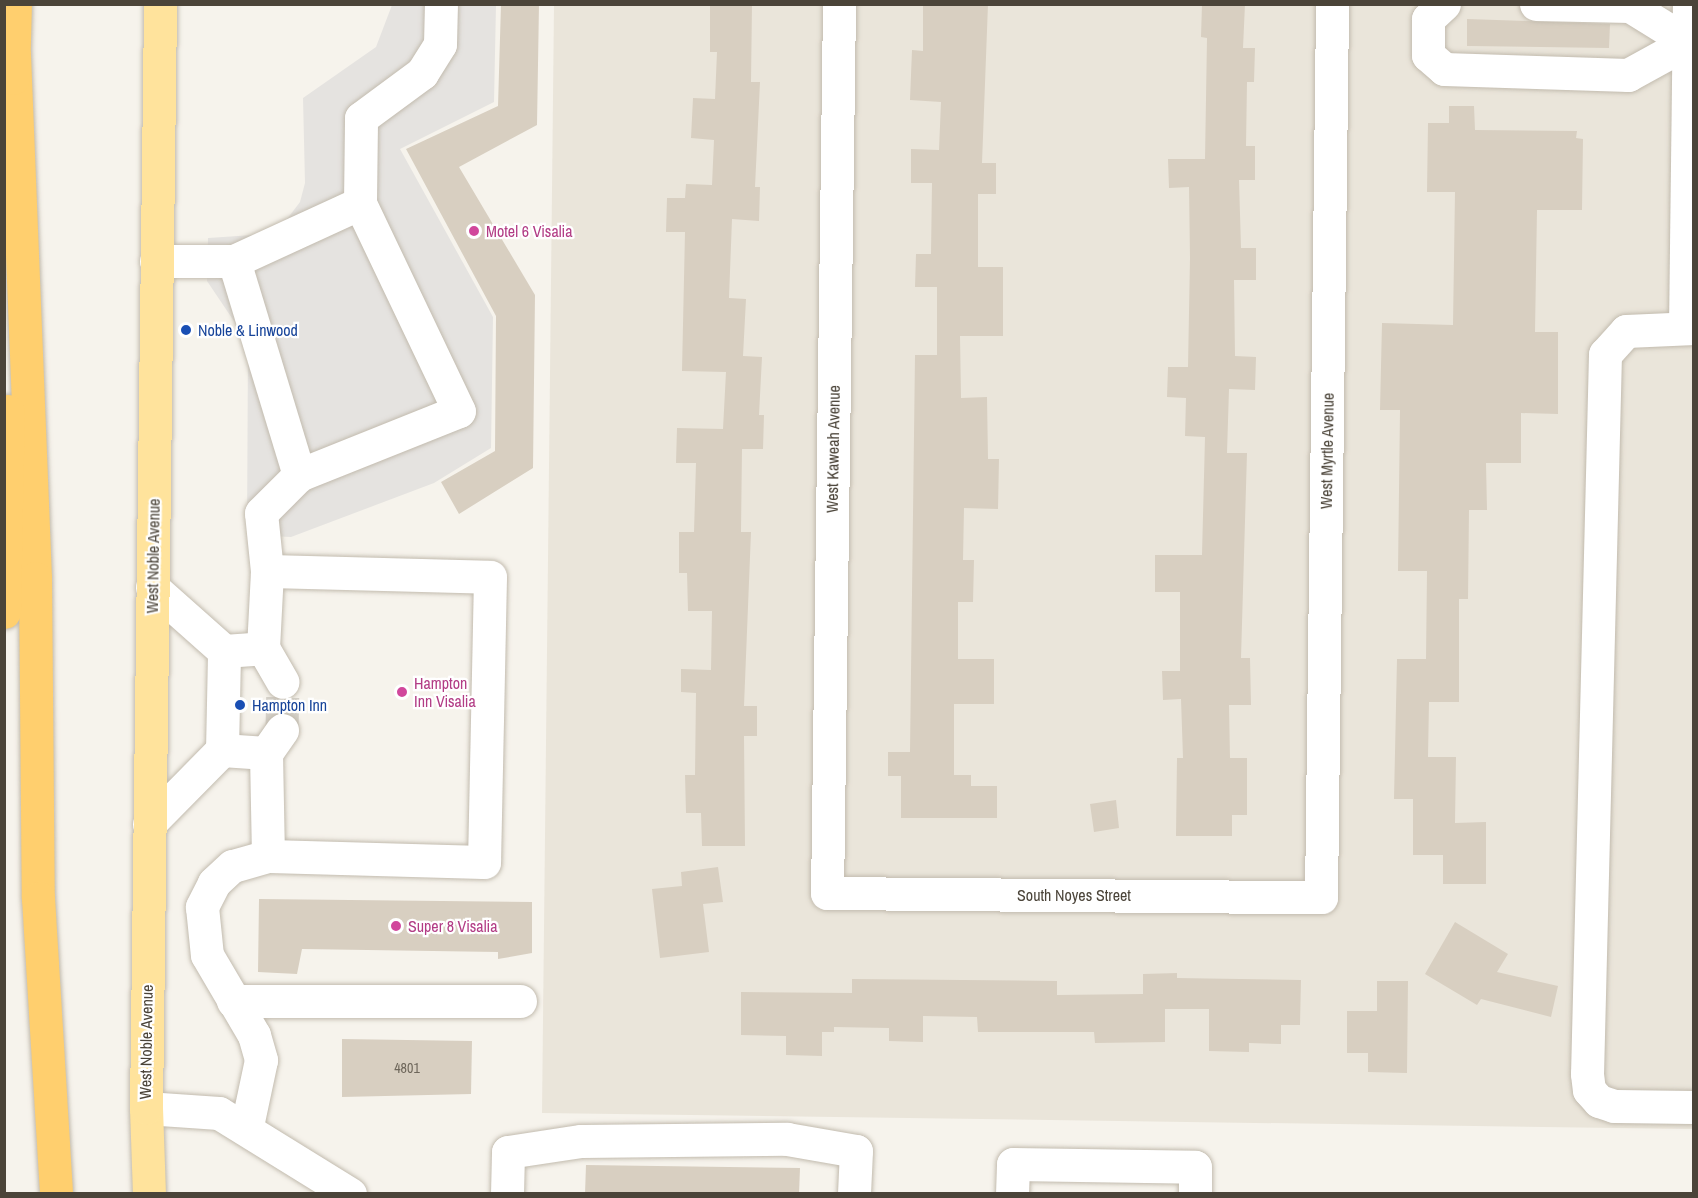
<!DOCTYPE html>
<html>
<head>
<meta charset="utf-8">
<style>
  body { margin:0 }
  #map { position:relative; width:1698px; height:1198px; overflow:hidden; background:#f6f3ec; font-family:"Archivo Narrow",sans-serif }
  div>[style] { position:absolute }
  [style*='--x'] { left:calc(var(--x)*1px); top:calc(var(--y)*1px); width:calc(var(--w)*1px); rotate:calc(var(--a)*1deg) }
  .residential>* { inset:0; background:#eae5da }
  .parking>* { inset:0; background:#e5e3e0 }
  .building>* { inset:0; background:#d8cfc1 }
  .minor-tunnel>* { height:33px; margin-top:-16.5px; transform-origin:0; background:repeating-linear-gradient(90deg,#d4d0c8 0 33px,transparent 0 49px) }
  .roads { filter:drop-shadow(0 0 2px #c2bbae) drop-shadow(0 0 2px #c2bbae) }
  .minor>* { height:33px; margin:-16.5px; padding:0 16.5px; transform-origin:16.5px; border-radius:16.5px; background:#fff }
  .major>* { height:33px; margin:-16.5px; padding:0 16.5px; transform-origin:16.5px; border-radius:16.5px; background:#ffe39c }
  .highway>* { height:33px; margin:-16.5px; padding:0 16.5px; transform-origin:16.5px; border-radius:16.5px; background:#ffcf6e }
  .dots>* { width:16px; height:16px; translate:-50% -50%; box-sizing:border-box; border:3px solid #fff; border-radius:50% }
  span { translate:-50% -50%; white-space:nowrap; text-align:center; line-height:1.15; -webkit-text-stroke:4.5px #fff; paint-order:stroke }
  .number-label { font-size:14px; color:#6e675b }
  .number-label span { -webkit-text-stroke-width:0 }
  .hotel-label { font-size:16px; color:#b23c85 }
  .left { translate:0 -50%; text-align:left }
  .transit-label { font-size:16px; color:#164399 }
  .street-label { font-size:16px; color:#4b4439 }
  .frame { position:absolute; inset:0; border:6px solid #4b4439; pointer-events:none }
</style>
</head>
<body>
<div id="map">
  <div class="residential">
    <div style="clip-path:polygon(554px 5px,1693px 5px,1693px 1129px,542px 1113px)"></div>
  </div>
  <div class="parking">
    <div style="clip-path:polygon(392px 5px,496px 5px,494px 102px,400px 149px,493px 317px,491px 448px,434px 483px,291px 537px,247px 535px,248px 342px,207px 281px,208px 238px,253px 235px,281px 227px,300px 202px,305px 183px,303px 98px,376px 47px)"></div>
  </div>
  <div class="building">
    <div style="clip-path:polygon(501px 4px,539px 4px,537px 125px,459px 167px,535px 295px,533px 468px,459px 514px,441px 482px,495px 451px,496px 316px,406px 149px,498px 106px)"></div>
    <div style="clip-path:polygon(710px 4px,752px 4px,751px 82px,760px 82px,755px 187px,760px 187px,759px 221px,732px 219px,729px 298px,746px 299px,743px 356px,762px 357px,759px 415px,764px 415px,763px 449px,742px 449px,741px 532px,751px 532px,744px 706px,757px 706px,757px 736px,744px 736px,745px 846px,702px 846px,701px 813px,686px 813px,685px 775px,695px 775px,696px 693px,681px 692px,681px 669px,711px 670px,712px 611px,688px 611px,687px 573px,679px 573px,679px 532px,694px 532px,696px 463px,676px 463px,677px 428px,723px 429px,726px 372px,682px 371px,685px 232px,666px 232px,667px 198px,685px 198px,686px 184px,712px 185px,714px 140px,691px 138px,693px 98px,715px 99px,717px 52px,710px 52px)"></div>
    <div style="clip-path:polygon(923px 4px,988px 4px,982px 163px,996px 163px,996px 194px,978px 194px,978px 267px,1003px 267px,1003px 336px,960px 336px,961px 398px,987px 397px,988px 459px,999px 459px,998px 509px,964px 508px,963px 560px,974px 560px,973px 602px,958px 602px,958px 659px,994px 659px,994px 704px,954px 704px,954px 775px,971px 775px,971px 786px,997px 786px,997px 818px,901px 818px,901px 776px,888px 776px,888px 752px,910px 752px,915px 355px,937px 355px,937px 287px,915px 287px,916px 254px,931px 254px,932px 183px,911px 183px,911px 149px,939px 150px,941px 102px,910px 100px,912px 50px,923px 51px)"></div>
    <div style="clip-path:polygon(1202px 4px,1245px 4px,1243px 48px,1255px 48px,1254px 82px,1247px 82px,1246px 146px,1255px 146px,1255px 180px,1239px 180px,1241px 248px,1256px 248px,1256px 280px,1234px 280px,1235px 356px,1256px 357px,1255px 390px,1229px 389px,1227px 453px,1247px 453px,1241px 658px,1250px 658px,1251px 705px,1229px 705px,1230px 758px,1247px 758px,1247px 815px,1232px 815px,1232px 836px,1176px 836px,1177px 758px,1183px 758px,1181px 699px,1163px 700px,1162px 671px,1180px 671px,1180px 592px,1155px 592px,1155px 555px,1202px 555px,1205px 437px,1185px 436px,1186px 398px,1167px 397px,1168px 367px,1188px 367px,1190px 258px,1189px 187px,1169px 188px,1168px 159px,1205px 159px,1207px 38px,1201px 37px)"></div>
    <div style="clip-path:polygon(1467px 19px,1610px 24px,1609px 48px,1467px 46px)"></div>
    <div style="clip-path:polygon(1449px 106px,1474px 106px,1475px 130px,1577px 131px,1576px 138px,1583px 139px,1582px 210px,1537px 210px,1535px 332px,1558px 332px,1558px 414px,1521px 413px,1521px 463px,1486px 463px,1487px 510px,1469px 510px,1468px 599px,1459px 599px,1459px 702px,1429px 702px,1428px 757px,1456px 757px,1455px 823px,1486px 822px,1486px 884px,1443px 884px,1443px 855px,1413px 855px,1413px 799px,1394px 799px,1397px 659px,1426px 659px,1427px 571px,1398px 571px,1400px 410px,1380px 410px,1382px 323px,1453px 325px,1455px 192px,1427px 192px,1428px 123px,1449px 123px)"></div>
    <div style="clip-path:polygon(1116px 800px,1119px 828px,1094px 832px,1090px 804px)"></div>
    <div style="clip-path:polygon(718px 867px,723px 902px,703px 904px,709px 952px,660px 958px,652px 889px,682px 886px,681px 872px)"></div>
    <div style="clip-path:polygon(259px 899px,532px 902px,532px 953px,498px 959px,498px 952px,302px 949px,297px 974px,258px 972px)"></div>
    <div style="clip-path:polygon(1455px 922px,1508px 954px,1497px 972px,1558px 986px,1551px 1017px,1481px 999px,1477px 1005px,1425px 974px)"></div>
    <div style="clip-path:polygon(1177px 973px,1177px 978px,1301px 980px,1300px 1025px,1281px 1025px,1281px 1044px,1249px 1043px,1249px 1052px,1209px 1051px,1209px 1009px,1165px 1009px,1165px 1042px,1095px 1043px,1094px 1032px,978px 1032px,977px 1017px,923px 1016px,923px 1042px,889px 1041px,889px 1028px,834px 1027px,834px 1032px,822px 1032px,822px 1056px,786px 1055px,786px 1036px,741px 1035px,741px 992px,852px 993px,852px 979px,1057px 981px,1057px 995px,1143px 994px,1143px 974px)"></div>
    <div style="clip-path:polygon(1377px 981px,1408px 981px,1407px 1073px,1368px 1072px,1368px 1053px,1347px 1053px,1347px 1011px,1377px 1011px)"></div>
    <div style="clip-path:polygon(342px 1039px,472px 1041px,471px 1094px,342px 1097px)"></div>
    <div style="clip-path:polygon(586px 1165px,800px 1168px,799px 1194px,585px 1194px)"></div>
  </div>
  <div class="minor-tunnel">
    <div style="--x:282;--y:730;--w:48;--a:-88.8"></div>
  </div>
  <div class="roads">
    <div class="minor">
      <div style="--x:839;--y:4;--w:889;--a:90.77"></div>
      <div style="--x:827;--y:893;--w:494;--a:0.5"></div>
      <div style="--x:1321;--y:897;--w:893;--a:-89.29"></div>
      <div style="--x:1444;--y:4;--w:22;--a:137"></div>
      <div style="--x:1428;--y:19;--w:36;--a:90"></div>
      <div style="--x:1428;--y:55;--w:21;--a:41"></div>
      <div style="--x:1444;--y:69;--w:184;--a:1.9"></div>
      <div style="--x:1628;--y:75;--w:68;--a:-28.8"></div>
      <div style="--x:1536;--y:4;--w:94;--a:1.2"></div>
      <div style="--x:1630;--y:6;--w:68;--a:31.8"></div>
      <div style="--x:156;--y:261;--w:78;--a:0"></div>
      <div style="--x:234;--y:261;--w:139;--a:-24.7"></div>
      <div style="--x:360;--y:203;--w:85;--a:-89.3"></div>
      <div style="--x:361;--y:118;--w:76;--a:-36.4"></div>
      <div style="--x:422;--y:73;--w:34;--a:-58"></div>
      <div style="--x:440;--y:44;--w:40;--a:-88.6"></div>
      <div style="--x:234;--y:261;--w:224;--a:73.1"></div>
      <div style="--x:299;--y:475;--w:172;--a:-21.8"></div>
      <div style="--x:459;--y:411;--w:230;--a:-115.5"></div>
      <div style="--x:1685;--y:328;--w:324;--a:-89.3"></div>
      <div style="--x:1694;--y:328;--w:68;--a:177.5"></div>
      <div style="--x:1626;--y:331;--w:31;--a:132"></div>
      <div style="--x:1605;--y:354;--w:720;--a:91.43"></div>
      <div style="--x:1587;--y:1074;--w:16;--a:83"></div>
      <div style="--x:1589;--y:1090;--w:15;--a:48"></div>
      <div style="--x:1599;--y:1101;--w:16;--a:18"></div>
      <div style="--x:1614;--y:1106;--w:80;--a:0.7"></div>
      <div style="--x:267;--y:571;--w:58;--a:-95.9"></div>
      <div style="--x:261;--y:513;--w:54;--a:-45"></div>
      <div style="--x:152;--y:587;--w:96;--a:41.6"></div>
      <div style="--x:224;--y:651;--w:39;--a:-4"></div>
      <div style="--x:263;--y:648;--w:77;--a:-87"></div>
      <div style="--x:267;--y:571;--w:223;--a:1.5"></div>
      <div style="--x:490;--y:577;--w:285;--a:91.2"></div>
      <div style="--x:484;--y:862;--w:216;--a:-178.4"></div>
      <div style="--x:263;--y:648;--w:39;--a:60"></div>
      <div style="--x:222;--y:750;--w:44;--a:3.9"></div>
      <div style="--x:266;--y:753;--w:103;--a:88.9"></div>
      <div style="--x:268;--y:856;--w:37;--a:164"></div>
      <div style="--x:232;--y:866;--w:25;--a:137"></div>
      <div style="--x:214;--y:883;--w:27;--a:117"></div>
      <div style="--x:202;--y:907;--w:48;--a:84.1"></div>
      <div style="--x:207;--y:955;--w:93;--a:59.6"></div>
      <div style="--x:254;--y:1035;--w:26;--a:74"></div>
      <div style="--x:261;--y:1060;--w:67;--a:102"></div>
      <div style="--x:266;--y:753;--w:28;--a:-55"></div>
      <div style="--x:149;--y:824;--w:104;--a:-45.4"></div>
      <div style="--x:222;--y:750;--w:99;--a:-88.8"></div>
      <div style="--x:233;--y:1001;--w:287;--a:0"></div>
      <div style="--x:146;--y:1108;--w:73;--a:3.9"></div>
      <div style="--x:219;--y:1113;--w:154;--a:31.7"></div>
      <div style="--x:507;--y:1194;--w:42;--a:-88.6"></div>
      <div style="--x:508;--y:1152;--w:74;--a:-8.6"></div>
      <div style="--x:581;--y:1141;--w:206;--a:-0.6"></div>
      <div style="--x:787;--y:1139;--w:70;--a:9.9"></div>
      <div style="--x:856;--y:1151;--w:43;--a:92.7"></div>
      <div style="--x:1012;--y:1194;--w:30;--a:-88"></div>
      <div style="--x:1013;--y:1164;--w:182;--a:0.9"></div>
      <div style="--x:1195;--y:1167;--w:27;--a:90"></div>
    </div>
    <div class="major">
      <div style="--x:149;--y:1194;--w:86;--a:-92"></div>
      <div style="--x:146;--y:1108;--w:1104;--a:-89.27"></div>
    </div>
    <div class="highway">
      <div style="--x:14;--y:55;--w:523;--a:87.7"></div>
      <div style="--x:35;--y:578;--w:320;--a:89.5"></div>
      <div style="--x:38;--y:898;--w:297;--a:86.5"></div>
      <div style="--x:13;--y:78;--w:74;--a:-88.5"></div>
      <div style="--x:4;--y:612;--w:201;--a:-88.9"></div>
    </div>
  </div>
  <div class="dots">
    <div style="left:474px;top:231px;background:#d1479c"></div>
    <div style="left:186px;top:330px;background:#1a4fb4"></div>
    <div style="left:402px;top:692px;background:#d1479c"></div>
    <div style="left:240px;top:705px;background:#1a4fb4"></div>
    <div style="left:396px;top:926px;background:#d1479c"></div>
  </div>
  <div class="number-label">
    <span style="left:407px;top:1068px">4801</span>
  </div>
  <div class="hotel-label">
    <span class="left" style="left:486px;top:231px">Motel 6 Visalia</span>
    <span class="left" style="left:414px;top:692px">Hampton<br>Inn Visalia</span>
    <span class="left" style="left:408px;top:926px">Super 8 Visalia</span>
  </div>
  <div class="transit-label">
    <span class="left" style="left:198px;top:330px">Noble &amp; Linwood</span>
    <span class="left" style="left:252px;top:705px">Hampton Inn</span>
  </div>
  <div class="street-label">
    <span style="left:833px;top:449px;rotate:-89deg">West Kaweah Avenue</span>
    <span style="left:1327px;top:451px;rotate:-89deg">West Myrtle Avenue</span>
    <span style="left:153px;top:556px;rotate:-89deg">West Noble Avenue</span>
    <span style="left:1074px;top:895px">South Noyes Street</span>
    <span style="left:146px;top:1042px;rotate:-89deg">West Noble Avenue</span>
  </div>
  <div class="frame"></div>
</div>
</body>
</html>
